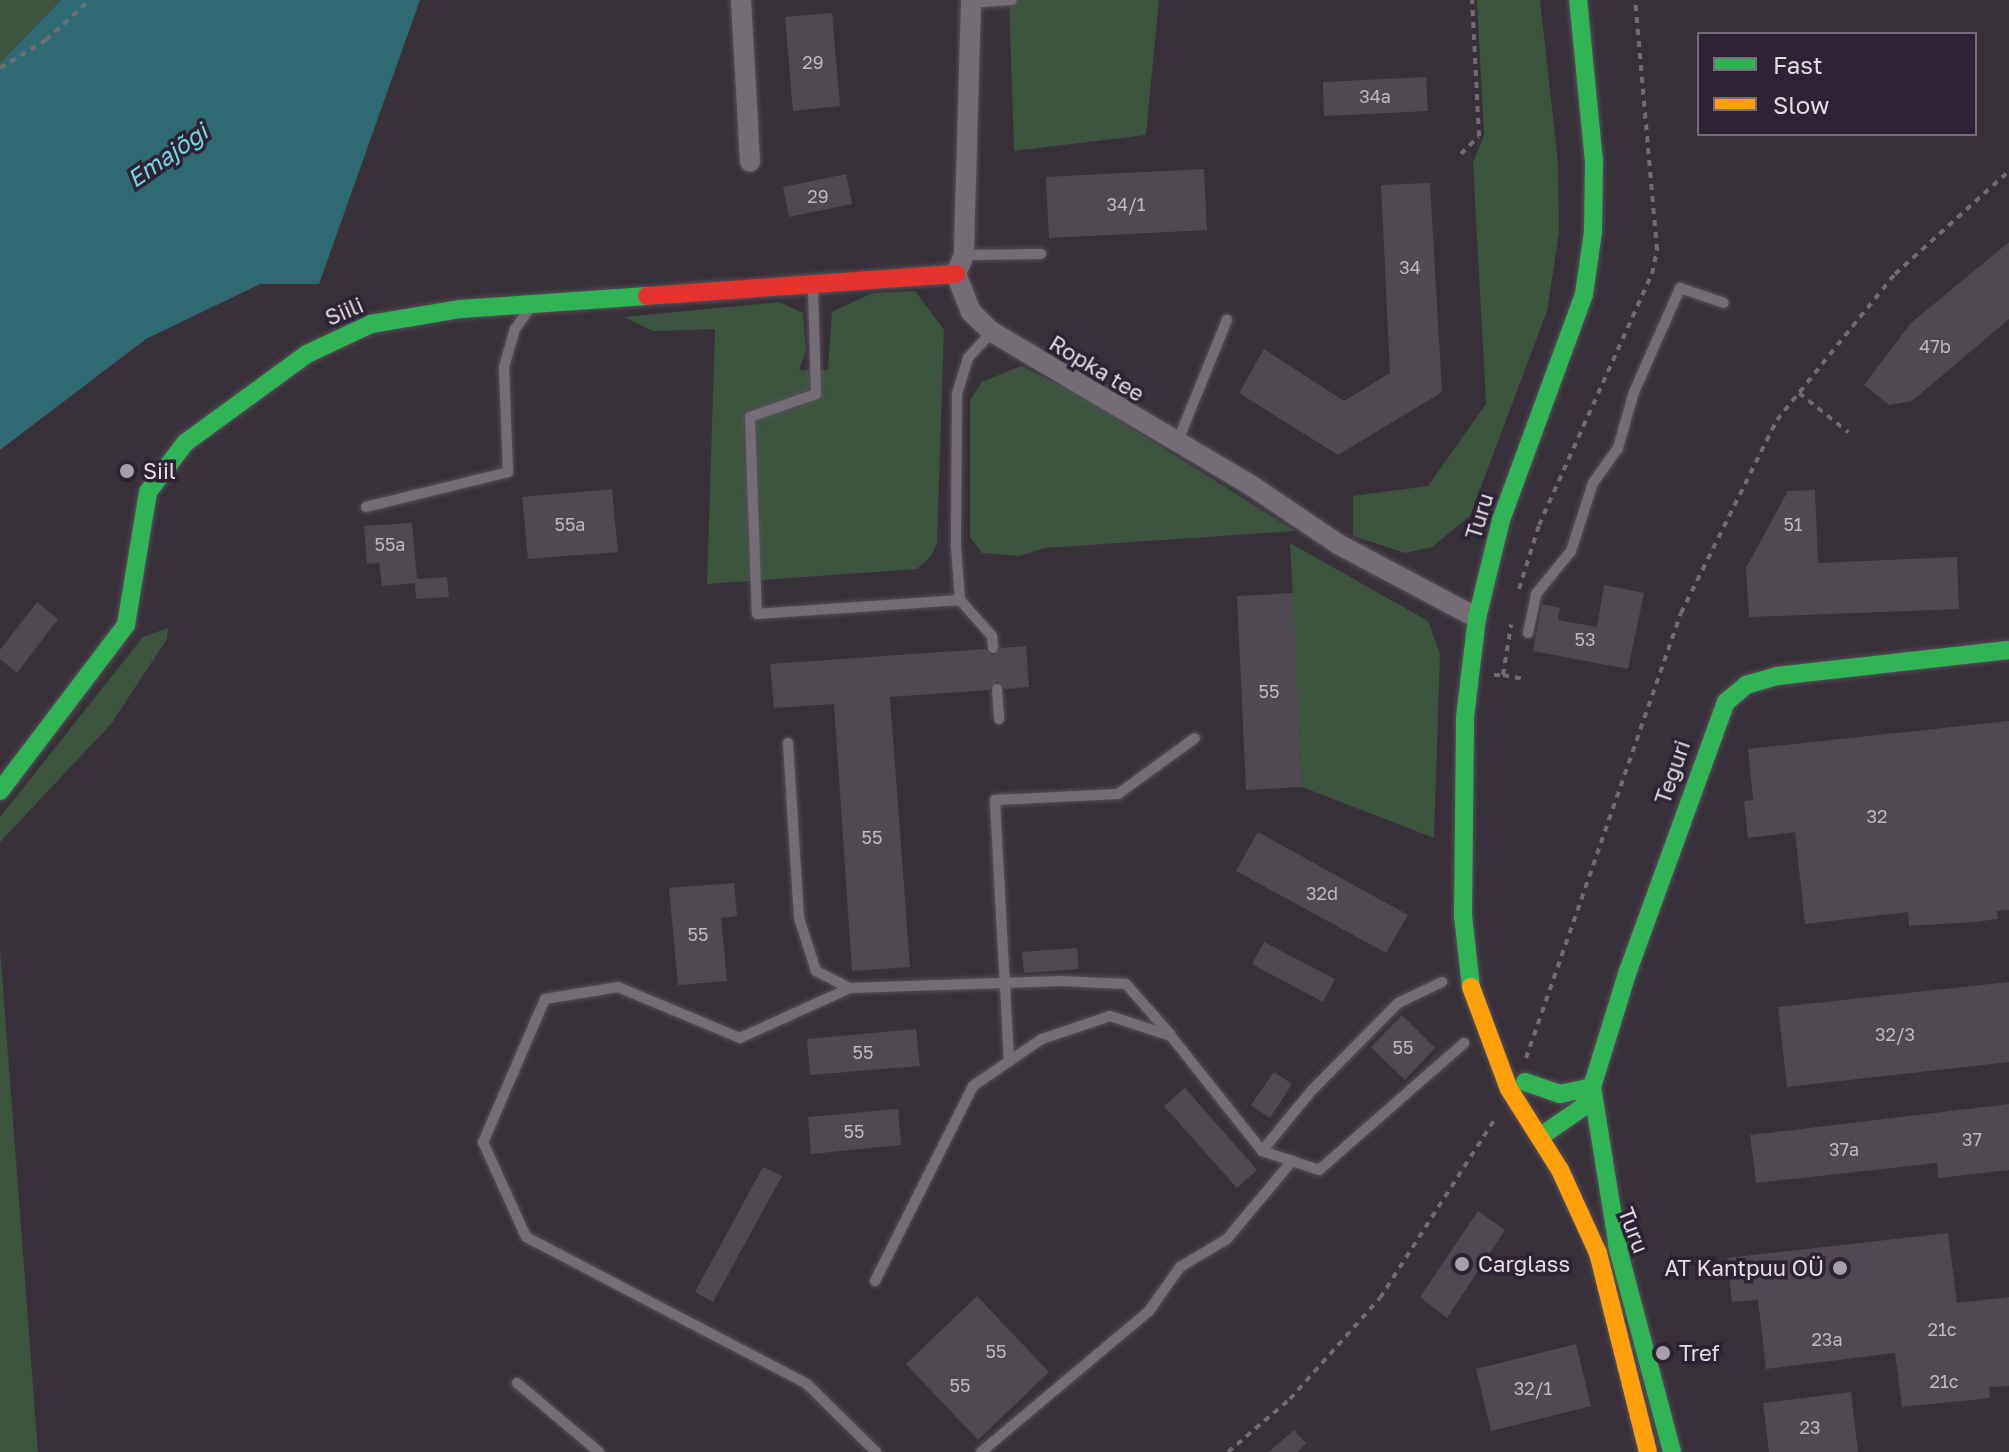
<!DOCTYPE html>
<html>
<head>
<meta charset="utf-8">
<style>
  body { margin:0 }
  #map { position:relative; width:2009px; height:1452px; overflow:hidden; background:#38313a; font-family:"Golos Text",sans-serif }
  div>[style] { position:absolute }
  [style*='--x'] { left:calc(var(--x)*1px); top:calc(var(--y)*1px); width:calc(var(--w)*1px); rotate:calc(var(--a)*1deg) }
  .green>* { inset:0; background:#3d543f }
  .water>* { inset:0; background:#2f6971 }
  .building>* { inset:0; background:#4f4a51 }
  .path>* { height:4px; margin-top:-2px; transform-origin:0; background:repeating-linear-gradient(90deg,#706c71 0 6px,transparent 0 12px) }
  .roads { filter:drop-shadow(0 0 2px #565059) drop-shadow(0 0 2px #565059) }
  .lane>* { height:10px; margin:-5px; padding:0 5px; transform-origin:5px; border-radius:5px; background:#746d76 }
  .street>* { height:20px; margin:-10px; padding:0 10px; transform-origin:10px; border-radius:10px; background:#746d76 }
  .fast>* { height:18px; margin:-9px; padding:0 9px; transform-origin:9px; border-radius:9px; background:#30b455 }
  .slow>* { height:18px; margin:-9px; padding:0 9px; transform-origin:9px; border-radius:9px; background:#ff9f0a }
  .jam>* { height:18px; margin:-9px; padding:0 9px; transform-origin:9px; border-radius:9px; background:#e5322d }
  .dots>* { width:22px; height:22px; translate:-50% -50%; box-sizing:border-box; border:4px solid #2e2334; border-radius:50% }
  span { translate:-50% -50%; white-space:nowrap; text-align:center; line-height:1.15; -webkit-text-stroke:7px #2e2334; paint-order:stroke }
  .number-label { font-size:18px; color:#beb7c1 }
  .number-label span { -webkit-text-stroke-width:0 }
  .street-label { font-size:22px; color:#e3dbe6 }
  .poi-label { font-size:22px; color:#e3dbe6 }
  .left { translate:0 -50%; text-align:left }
  .right { translate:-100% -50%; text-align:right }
  .water-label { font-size:24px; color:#72d7e3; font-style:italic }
  .legend { position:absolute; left:1697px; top:32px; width:280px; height:104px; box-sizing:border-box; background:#2e2334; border:2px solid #766d7b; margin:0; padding:10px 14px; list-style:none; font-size:24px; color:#e3dbe6 }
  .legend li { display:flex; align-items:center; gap:16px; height:40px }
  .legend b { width:40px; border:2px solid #766d7b }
</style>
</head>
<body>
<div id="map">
  <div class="green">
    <div style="clip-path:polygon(0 0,61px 0,0 63px)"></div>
    <div style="clip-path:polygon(1009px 0,1159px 0,1146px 135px,1014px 151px)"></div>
    <div style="clip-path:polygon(1477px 0,1540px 0,1558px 163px,1559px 233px,1547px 311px,1470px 516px,1432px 547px,1405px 553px,1353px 536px,1353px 496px,1428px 486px,1486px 404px,1473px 162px,1484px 135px)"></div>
    <div style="clip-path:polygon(915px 291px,944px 330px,937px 543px,931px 556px,917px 569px,707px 584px,715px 329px,653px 331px,624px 317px,779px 302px,803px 313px,806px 351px,799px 370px,828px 370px,832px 312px,872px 293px)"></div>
    <div style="clip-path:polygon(1021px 366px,1079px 395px,1295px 531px,1045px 548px,1019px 556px,982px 553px,970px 537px,970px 400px,982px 382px)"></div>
    <div style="clip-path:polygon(1290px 543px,1428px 621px,1440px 654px,1434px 838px,1302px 787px)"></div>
    <div style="clip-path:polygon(168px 628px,167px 639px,111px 724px,0 842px,0 817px,143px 637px)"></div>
    <div style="clip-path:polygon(0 948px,38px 1452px,0 1452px)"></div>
  </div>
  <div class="water">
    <div style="clip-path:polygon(61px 0,420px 0,319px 284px,260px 284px,146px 339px,0 450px,0 63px)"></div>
  </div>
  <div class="building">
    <div style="clip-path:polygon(832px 13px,840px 106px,793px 111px,785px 17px)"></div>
    <div style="clip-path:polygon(1426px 77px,1428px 111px,1324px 116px,1323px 82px)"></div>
    <div style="clip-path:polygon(1204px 169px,1207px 230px,1049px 238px,1046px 177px)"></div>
    <div style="clip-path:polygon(846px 174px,852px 204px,789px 217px,783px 187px)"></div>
    <div style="clip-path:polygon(1430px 183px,1442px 392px,1338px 455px,1239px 393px,1264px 349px,1344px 401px,1390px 373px,1381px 185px)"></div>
    <div style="clip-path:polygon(2009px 242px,2009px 319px,1912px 401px,1889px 405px,1864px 385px,1911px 323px)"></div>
    <div style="clip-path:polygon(612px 489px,618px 552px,528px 559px,522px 497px)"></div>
    <div style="clip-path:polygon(1815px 490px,1818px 563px,1957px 557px,1959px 609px,1749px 617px,1746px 568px,1788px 491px)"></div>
    <div style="clip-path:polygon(412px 523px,417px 579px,447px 577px,449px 597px,416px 599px,415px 583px,382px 586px,379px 563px,367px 564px,364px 526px)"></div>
    <div style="clip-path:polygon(1604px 585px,1644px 593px,1628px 669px,1533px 651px,1542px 604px,1560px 608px,1558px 620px,1597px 627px)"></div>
    <div style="clip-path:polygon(1293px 593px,1302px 787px,1246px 790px,1237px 596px)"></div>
    <div style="clip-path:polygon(37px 602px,58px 619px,17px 673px,0 659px,0 650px)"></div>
    <div style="clip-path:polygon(1026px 646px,1029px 687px,1005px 689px,997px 681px,989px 690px,890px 697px,910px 967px,852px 971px,834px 704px,774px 708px,770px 664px,985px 649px,993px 656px,1001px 648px)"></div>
    <div style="clip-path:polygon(2009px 721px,2009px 910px,1997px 911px,1998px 919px,1974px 922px,1909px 926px,1908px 912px,1805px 924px,1795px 832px,1748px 838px,1744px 801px,1753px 800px,1748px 749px)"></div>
    <div style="clip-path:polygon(1258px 832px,1408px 915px,1386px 953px,1236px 871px)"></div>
    <div style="clip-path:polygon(734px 883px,737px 916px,721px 918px,727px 981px,678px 985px,669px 888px)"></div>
    <div style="clip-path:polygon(1264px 942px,1335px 979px,1323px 1002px,1252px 964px)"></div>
    <div style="clip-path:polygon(1077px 948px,1079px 969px,1024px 973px,1022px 952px)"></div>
    <div style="clip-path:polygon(2009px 982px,2009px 1062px,1787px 1087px,1778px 1007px)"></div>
    <div style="clip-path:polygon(1402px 1015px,1435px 1048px,1405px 1080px,1371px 1047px)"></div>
    <div style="clip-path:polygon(916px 1029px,920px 1066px,810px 1075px,807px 1039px)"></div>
    <div style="clip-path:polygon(1274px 1072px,1292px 1084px,1270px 1118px,1251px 1105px)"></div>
    <div style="clip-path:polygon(1185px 1088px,1257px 1170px,1237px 1188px,1164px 1106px)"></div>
    <div style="clip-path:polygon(2009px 1104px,2009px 1170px,1938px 1178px,1937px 1163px,1756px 1183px,1750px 1135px)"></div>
    <div style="clip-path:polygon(898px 1109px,901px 1145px,811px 1154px,808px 1117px)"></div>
    <div style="clip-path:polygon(763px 1167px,782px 1176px,713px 1302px,695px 1292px)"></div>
    <div style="clip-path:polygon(1478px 1211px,1505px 1230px,1447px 1318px,1420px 1297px)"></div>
    <div style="clip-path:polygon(1948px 1233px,1957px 1303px,2009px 1297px,2009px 1386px,1989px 1387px,1990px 1398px,1902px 1407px,1895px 1353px,1766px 1369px,1758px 1300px,1732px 1302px,1727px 1258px)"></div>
    <div style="clip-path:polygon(977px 1296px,1049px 1372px,978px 1440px,906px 1364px)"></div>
    <div style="clip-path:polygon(1576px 1344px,1591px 1406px,1491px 1431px,1476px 1369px)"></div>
    <div style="clip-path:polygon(1851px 1392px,1858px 1452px,1769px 1452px,1763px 1403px)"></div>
    <div style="clip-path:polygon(1294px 1430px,1306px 1443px,1297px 1452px,1269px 1452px)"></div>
  </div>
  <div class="path">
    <div style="--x:0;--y:68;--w:54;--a:-31.3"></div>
    <div style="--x:46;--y:40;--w:59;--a:-42.3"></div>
    <div style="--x:1461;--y:154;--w:25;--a:-45"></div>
    <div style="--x:1479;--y:136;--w:136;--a:-92.9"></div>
    <div style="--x:1799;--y:393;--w:63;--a:38.5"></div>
    <div style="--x:1519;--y:589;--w:67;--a:-72.6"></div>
    <div style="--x:1539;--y:525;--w:275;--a:-65.8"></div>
    <div style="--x:1652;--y:274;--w:25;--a:-78"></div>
    <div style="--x:1657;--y:250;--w:251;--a:-95"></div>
    <div style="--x:1494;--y:675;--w:9;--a:0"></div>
    <div style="--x:1503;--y:675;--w:51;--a:-80.9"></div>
    <div style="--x:1503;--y:675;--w:20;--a:11"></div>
    <div style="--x:1526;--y:1058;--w:471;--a:-70.8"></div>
    <div style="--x:1681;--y:613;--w:216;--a:-63.6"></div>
    <div style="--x:1777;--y:420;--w:188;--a:-51.1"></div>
    <div style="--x:1895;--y:274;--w:154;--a:-42.1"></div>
    <div style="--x:1228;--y:1452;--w:82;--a:-40.5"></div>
    <div style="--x:1290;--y:1399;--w:135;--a:-48.3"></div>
    <div style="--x:1380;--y:1298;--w:216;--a:-57.3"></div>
  </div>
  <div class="roads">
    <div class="lane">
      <div style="--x:971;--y:3;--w:41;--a:-4.2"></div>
      <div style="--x:964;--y:255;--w:77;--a:-0.7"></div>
      <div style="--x:813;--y:288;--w:106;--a:88.4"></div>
      <div style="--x:816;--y:394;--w:70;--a:160.8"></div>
      <div style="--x:750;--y:417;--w:197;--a:88"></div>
      <div style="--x:757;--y:614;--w:203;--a:-3.9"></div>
      <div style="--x:992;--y:332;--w:35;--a:133"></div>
      <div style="--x:968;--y:358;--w:37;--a:107"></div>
      <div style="--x:957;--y:393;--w:154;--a:90.4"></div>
      <div style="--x:956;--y:547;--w:53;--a:85.7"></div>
      <div style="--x:960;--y:600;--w:48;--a:48.4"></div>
      <div style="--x:992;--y:636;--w:12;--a:85"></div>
      <div style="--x:1177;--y:443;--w:133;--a:-67.9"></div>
      <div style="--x:366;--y:507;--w:146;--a:-13.8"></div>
      <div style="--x:508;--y:472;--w:105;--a:-92.2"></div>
      <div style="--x:504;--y:367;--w:40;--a:-74"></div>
      <div style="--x:515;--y:329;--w:21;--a:-55"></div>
      <div style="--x:1528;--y:633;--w:40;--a:-78"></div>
      <div style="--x:1536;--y:594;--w:55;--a:-50.9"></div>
      <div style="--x:1571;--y:551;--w:71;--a:-72.1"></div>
      <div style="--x:1593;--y:483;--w:43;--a:-54.5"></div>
      <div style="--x:1618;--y:448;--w:58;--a:-74.1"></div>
      <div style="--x:1634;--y:392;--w:114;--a:-66.1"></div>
      <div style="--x:1680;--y:288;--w:46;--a:18.8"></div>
      <div style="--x:997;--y:689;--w:30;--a:86"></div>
      <div style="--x:788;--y:743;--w:175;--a:86.4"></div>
      <div style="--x:799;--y:918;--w:56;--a:72.2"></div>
      <div style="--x:816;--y:971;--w:38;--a:27"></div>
      <div style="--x:850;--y:988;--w:211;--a:-1.9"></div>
      <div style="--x:1061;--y:981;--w:65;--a:2.6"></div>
      <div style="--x:1126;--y:984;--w:67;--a:48.7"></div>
      <div style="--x:850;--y:988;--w:121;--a:155.6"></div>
      <div style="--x:740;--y:1038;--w:132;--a:-157.3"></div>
      <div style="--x:618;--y:987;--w:74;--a:170.7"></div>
      <div style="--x:545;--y:999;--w:156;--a:113.4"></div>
      <div style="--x:483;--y:1142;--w:104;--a:65.6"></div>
      <div style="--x:526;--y:1237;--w:317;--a:27.6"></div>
      <div style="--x:807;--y:1384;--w:97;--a:44.6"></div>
      <div style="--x:1009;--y:1061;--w:261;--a:-93.1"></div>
      <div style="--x:995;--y:800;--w:123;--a:-2.8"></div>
      <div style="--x:1118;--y:794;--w:95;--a:-36"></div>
      <div style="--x:1262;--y:1151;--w:80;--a:-50.6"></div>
      <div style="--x:1313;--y:1089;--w:121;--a:-45.3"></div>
      <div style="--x:1398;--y:1003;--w:49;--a:-25.5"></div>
      <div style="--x:875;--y:1281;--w:218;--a:-63.3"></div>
      <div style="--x:973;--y:1086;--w:83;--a:-34.3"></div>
      <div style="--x:1042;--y:1039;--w:72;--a:-18.7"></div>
      <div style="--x:1110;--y:1016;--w:64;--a:18.2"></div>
      <div style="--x:1171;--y:1036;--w:147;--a:51.6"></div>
      <div style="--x:1262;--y:1151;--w:60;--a:18.4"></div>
      <div style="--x:1319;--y:1170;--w:193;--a:-41.2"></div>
      <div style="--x:517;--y:1383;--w:107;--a:40.1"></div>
      <div style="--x:981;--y:1452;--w:219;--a:-40"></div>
      <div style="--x:1149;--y:1311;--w:54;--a:-54.8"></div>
      <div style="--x:1180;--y:1267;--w:55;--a:-30.8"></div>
      <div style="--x:1227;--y:1239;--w:102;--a:-50.2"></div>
    </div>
    <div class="street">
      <div style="--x:741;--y:0;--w:162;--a:86.8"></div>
      <div style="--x:971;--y:0;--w:255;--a:91.6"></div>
      <div style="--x:964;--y:255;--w:21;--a:113"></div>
      <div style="--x:956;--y:274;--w:41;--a:68.5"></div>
      <div style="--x:971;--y:312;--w:29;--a:44"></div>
      <div style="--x:992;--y:332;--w:302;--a:30.6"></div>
      <div style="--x:1252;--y:486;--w:104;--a:34"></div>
      <div style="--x:1338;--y:544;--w:157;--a:28"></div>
    </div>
    <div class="fast">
      <div style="--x:0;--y:791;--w:208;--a:-52.8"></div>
      <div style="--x:126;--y:625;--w:135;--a:-80.6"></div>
      <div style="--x:148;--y:492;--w:61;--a:-52.9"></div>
      <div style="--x:185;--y:443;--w:151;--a:-36.1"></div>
      <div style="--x:307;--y:354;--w:71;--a:-25.1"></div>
      <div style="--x:371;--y:324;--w:91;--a:-9.5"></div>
      <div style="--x:461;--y:309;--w:186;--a:-4"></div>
      <div style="--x:1471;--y:987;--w:71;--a:-96.4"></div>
      <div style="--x:1463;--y:916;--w:199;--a:-89.4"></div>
      <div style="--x:1465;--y:717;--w:100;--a:-83.1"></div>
      <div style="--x:1477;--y:618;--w:101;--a:-76.2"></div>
      <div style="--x:1501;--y:520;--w:241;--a:-69.8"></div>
      <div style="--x:1584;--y:294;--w:63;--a:-81.7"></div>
      <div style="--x:1593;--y:232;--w:70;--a:-89.2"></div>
      <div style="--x:1594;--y:162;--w:163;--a:-95.6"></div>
      <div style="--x:1525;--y:1082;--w:37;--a:19"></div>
      <div style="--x:1560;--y:1094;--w:33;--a:-12"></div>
      <div style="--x:1592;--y:1087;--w:162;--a:80.8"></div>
      <div style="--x:1541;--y:1136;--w:51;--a:-34.6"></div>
      <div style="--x:1583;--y:1107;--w:22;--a:-66"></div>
      <div style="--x:1592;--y:1087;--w:121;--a:-72.8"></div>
      <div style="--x:1628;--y:971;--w:286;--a:-70"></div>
      <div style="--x:1726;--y:702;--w:26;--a:-40"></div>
      <div style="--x:1746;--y:685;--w:32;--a:-16"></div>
      <div style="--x:1777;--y:676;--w:233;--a:-6.4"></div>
      <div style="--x:1617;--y:1245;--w:214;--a:75.1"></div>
    </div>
    <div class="slow">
      <div style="--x:1471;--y:987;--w:109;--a:69.6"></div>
      <div style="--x:1509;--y:1089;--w:96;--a:57.8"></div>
      <div style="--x:1560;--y:1170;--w:91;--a:65.4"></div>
      <div style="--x:1598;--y:1253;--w:205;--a:75.9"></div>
    </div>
    <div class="jam">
      <div style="--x:647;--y:296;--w:310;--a:-4.1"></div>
    </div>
  </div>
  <div class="dots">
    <div style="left:127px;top:471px;background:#a7a0aa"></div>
    <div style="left:1462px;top:1264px;background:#a7a0aa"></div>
    <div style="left:1840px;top:1268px;background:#a7a0aa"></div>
    <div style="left:1663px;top:1353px;background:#a7a0aa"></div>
  </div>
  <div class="number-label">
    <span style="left:813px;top:62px">29</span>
    <span style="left:1375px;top:96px">34a</span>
    <span style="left:818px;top:196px">29</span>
    <span style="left:1126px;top:204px">34/1</span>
    <span style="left:1410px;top:267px">34</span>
    <span style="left:1935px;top:346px">47b</span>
    <span style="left:570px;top:524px">55a</span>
    <span style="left:1793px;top:524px">51</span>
    <span style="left:390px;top:544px">55a</span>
    <span style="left:1585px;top:639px">53</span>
    <span style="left:1269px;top:691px">55</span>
    <span style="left:1877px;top:816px">32</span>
    <span style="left:872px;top:837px">55</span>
    <span style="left:1322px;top:893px">32d</span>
    <span style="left:698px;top:934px">55</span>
    <span style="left:1895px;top:1034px">32/3</span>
    <span style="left:1403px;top:1047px">55</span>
    <span style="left:863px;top:1052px">55</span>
    <span style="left:854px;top:1131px">55</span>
    <span style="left:1972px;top:1139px">37</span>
    <span style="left:1844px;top:1149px">37a</span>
    <span style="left:1942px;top:1329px">21c</span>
    <span style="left:1827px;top:1339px">23a</span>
    <span style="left:996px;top:1351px">55</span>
    <span style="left:1944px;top:1381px">21c</span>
    <span style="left:960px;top:1385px">55</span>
    <span style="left:1533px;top:1388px">32/1</span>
    <span style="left:1810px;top:1427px">23</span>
  </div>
  <div class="street-label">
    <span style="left:344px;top:311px;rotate:-23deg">Siili</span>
    <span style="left:1097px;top:368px;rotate:31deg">Ropka tee</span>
    <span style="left:1479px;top:516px;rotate:-73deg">Turu</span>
    <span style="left:1672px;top:772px;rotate:-71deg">Teguri</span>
    <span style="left:1634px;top:1230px;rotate:69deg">Turu</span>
  </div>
  <div class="poi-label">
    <span class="left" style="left:143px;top:471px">Siil</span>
    <span class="left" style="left:1478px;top:1264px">Carglass</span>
    <span class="right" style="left:1824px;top:1268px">AT Kantpuu OÜ</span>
    <span class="left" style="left:1679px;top:1353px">Tref</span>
  </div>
  <div class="water-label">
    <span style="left:167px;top:155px;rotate:-35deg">Emajõgi</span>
  </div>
  <ul class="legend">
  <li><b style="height:10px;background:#30b455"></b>Fast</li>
  <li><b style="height:10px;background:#ff9f0a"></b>Slow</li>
  </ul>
</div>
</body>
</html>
